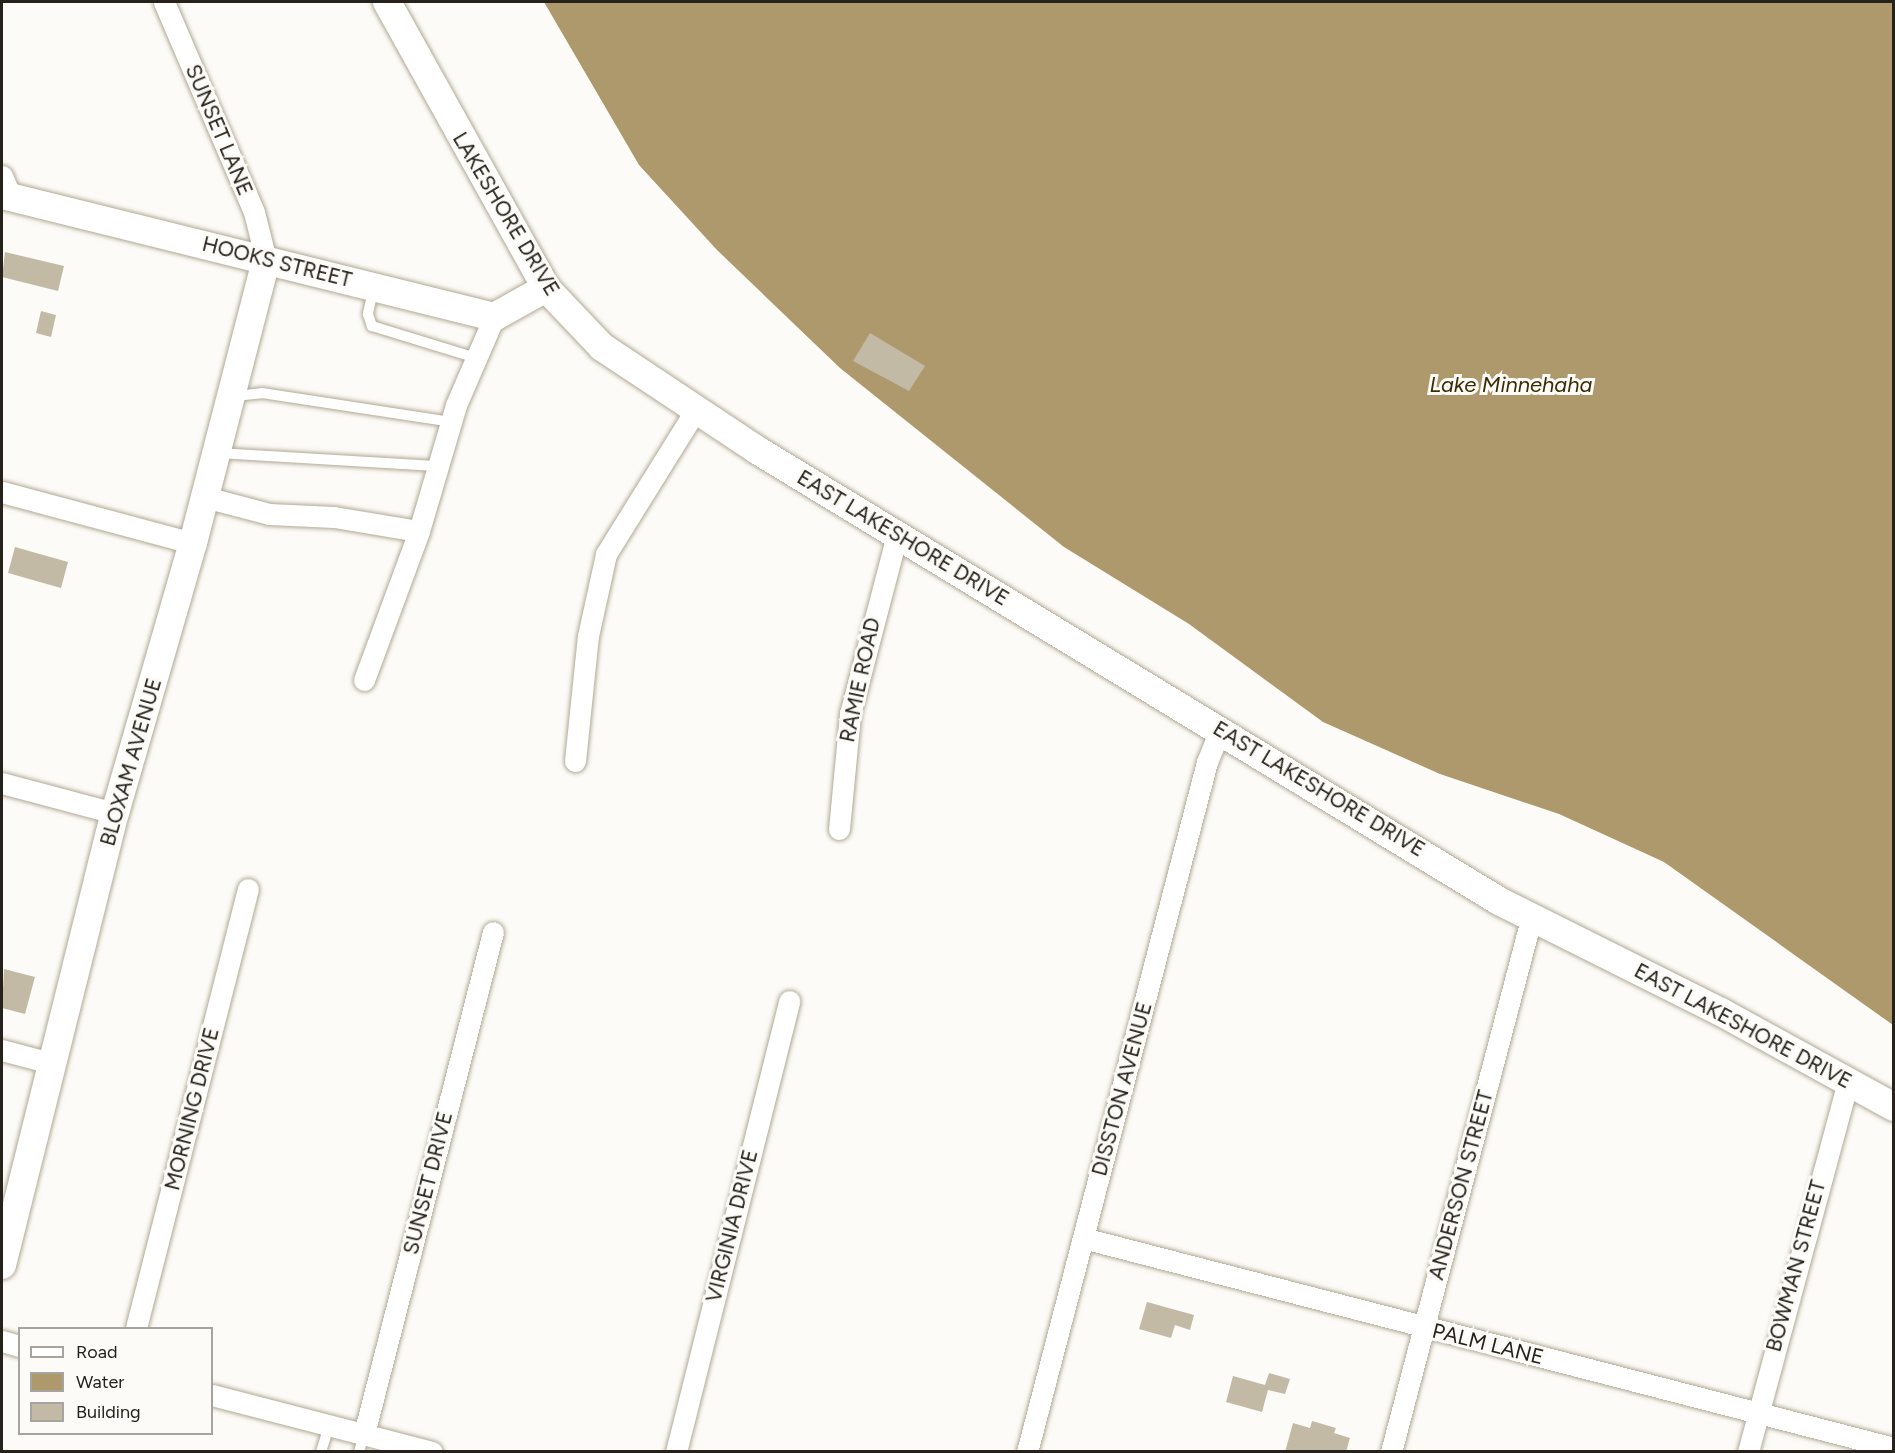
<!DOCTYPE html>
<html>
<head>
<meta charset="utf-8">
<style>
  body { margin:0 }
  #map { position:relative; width:1895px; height:1453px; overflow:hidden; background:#fdfbf7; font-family:Figtree,sans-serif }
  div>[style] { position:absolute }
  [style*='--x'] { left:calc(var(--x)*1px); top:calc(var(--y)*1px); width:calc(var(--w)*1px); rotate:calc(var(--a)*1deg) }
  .water>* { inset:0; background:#ae996c }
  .building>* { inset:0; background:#c3baa6 }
  .roads { filter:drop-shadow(0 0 2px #b1a895) drop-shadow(0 0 2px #b1a895) }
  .lane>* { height:10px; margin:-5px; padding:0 5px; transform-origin:5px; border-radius:5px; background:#fff }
  .street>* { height:21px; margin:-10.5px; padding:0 10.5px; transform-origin:10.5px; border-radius:10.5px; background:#fff }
  .secondary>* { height:28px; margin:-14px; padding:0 14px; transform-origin:14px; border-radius:14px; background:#fff }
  span { translate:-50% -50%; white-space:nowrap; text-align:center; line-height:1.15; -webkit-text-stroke:6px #fdfbf7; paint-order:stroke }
  .street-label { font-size:21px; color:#26221b }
  .water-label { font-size:22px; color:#3c2c05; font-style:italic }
  .frame { position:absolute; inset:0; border:3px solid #26221b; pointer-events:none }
  .legend { position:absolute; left:18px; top:1327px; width:195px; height:108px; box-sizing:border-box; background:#fdfbf7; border:2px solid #a7a49f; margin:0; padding:8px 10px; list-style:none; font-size:18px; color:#26221b }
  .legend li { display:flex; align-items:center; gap:12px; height:30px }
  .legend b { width:30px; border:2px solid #a7a49f }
</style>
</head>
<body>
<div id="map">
  <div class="water">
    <div style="clip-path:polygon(544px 2px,1893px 2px,1893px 1025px,1664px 862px,1559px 814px,1440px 774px,1323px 722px,1189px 624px,1064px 547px,840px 368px,717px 250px,639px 165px)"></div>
  </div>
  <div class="building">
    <div style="clip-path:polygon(5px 252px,64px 266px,58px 291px,2px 277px)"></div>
    <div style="clip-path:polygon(41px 311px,56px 315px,51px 337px,36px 333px)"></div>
    <div style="clip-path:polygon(870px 333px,925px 366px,909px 391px,853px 361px)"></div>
    <div style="clip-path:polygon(15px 547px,68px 562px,61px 588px,8px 573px)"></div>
    <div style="clip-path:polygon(4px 969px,35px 977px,25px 1014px,2px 1008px)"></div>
    <div style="clip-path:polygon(1147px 1302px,1194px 1315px,1190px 1330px,1175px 1325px,1171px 1338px,1139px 1329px)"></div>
    <div style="clip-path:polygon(1269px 1373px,1290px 1379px,1285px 1394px,1268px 1390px,1262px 1412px,1226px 1402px,1233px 1376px,1265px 1385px)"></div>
    <div style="clip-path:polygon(1312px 1421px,1336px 1428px,1334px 1433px,1350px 1438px,1346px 1452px,1285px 1452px,1293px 1423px,1310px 1428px)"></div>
  </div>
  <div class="roads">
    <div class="lane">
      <div style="--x:374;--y:287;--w:28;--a:103"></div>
      <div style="--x:368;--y:314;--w:13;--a:72"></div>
      <div style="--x:372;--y:326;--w:109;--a:17.1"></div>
      <div style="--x:235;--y:396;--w:27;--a:-6"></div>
      <div style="--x:262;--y:393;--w:191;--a:8.7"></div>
      <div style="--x:218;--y:453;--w:218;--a:3.4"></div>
      <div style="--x:321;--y:1452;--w:28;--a:-73"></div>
      <div style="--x:359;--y:1452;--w:19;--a:-74"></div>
    </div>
    <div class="street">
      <div style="--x:164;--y:2;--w:228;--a:66.8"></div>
      <div style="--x:254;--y:212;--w:49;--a:76"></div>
      <div style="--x:2;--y:176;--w:23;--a:67"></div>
      <div style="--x:2;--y:492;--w:198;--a:15"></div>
      <div style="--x:205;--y:497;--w:66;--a:14.9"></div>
      <div style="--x:269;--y:514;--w:65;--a:2.6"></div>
      <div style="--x:334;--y:517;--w:86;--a:9.4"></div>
      <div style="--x:364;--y:680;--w:159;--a:-69.7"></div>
      <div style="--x:419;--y:531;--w:131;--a:-73.6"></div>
      <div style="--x:456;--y:405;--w:96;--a:-66.6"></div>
      <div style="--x:575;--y:761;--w:126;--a:-84.1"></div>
      <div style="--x:588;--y:636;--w:84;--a:-77.6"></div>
      <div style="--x:606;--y:554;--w:168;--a:-58.1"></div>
      <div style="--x:2;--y:783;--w:117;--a:14.9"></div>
      <div style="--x:839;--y:829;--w:116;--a:-84.5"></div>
      <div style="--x:850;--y:714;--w:185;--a:-75.3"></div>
      <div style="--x:2;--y:1050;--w:51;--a:14.9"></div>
      <div style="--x:1083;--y:1238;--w:838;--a:14.52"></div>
      <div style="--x:136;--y:1328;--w:453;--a:-75.7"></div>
      <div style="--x:2;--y:1341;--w:19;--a:16"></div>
      <div style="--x:212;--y:1395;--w:227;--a:14.5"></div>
      <div style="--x:364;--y:1434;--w:518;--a:-75.59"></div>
      <div style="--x:676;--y:1452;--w:465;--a:-75.9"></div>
      <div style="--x:1027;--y:1452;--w:713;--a:-75.38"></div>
      <div style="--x:1207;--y:762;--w:35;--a:-68"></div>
      <div style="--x:1391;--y:1452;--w:551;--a:-75.28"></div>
      <div style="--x:1748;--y:1452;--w:383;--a:-74.9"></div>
    </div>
    <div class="secondary">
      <div style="--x:387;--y:2;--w:327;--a:60.9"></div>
      <div style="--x:546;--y:288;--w:81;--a:46.5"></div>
      <div style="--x:602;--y:347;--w:186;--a:33.6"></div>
      <div style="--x:757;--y:450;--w:868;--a:31.29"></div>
      <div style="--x:1499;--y:901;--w:248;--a:26.6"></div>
      <div style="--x:1721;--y:1012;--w:197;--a:28.8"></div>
      <div style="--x:2;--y:195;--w:507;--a:13.93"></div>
      <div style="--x:494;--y:317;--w:60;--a:-29.1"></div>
      <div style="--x:2;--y:1265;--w:466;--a:-76"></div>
      <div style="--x:115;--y:813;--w:281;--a:-73.9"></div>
      <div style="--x:193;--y:543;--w:292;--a:-75.5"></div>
    </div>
  </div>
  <div class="street-label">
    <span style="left:219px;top:130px;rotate:67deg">SUNSET LANE</span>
    <span style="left:506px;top:214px;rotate:59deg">LAKESHORE DRIVE</span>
    <span style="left:277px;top:262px;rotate:14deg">HOOKS STREET</span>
    <span style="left:903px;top:538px;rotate:31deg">EAST LAKESHORE DRIVE</span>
    <span style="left:860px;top:680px;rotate:-78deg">RAMIE ROAD</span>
    <span style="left:131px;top:762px;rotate:-74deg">BLOXAM AVENUE</span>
    <span style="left:1319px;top:789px;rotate:31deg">EAST LAKESHORE DRIVE</span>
    <span style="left:1743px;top:1026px;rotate:28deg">EAST LAKESHORE DRIVE</span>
    <span style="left:1122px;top:1089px;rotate:-75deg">DISSTON AVENUE</span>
    <span style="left:192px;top:1109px;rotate:-76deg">MORNING DRIVE</span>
    <span style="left:428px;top:1183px;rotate:-76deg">SUNSET DRIVE</span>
    <span style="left:1461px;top:1185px;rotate:-75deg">ANDERSON STREET</span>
    <span style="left:732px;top:1226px;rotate:-76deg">VIRGINIA DRIVE</span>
    <span style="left:1796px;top:1266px;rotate:-75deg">BOWMAN STREET</span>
    <span style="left:1488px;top:1344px;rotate:14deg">PALM LANE</span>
  </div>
  <div class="water-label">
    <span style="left:1511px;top:385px">Lake Minnehaha</span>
  </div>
  <div class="frame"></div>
  <ul class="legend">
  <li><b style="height:8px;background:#fff"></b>Road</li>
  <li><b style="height:16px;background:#ae996c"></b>Water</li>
  <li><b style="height:16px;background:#c3baa6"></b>Building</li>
  </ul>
</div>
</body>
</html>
